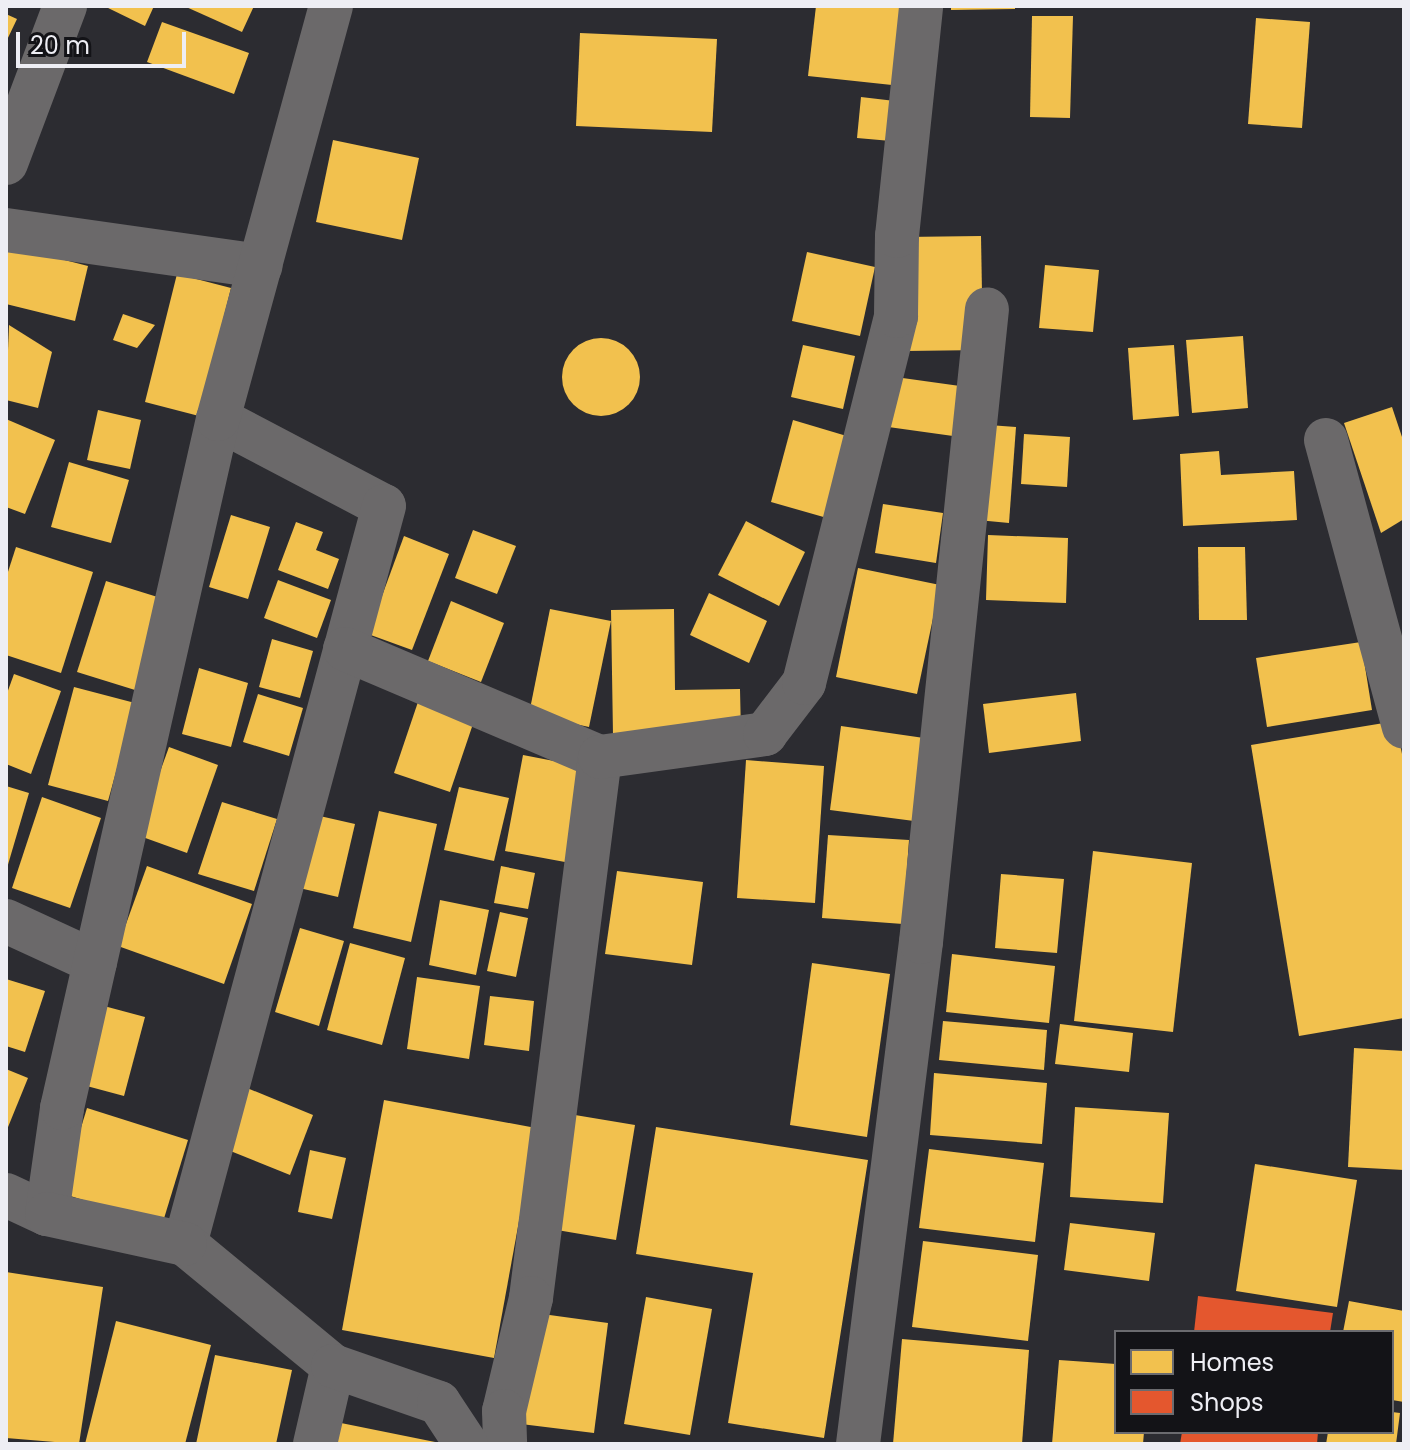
<!DOCTYPE html>
<html>
<head>
<meta charset="utf-8">
<style>
  body { margin:0 }
  #map { position:relative; width:1410px; height:1450px; overflow:hidden; background:#2c2c31; font-family:Poppins,sans-serif }
  div>[style] { position:absolute }
  [style*='--x'] { left:calc(var(--x)*1px); top:calc(var(--y)*1px); width:calc(var(--w)*1px); rotate:calc(var(--a)*1deg) }
  .homes>* { inset:0; background:#f2c14e }
  .round { border-radius:50% }
  .shops>* { inset:0; background:#e4572e }
  .street>* { height:44px; margin:-22px; padding:0 22px; transform-origin:22px; border-radius:22px; background:#6b696a }
  span { translate:-50% -50%; white-space:nowrap; text-align:center; line-height:1.15; -webkit-text-stroke:8px #131317; paint-order:stroke }
  .frame { position:absolute; inset:0; border:8px solid #eeeef4; pointer-events:none }
  .legend { position:absolute; left:1114px; top:1330px; width:280px; height:104px; box-sizing:border-box; background:#131317; border:2px solid #6b6b6f; margin:0; padding:10px 14px; list-style:none; font-size:24px; color:#eeeef4 }
  .legend li { display:flex; align-items:center; gap:16px; height:40px }
  .legend b { width:40px; border:2px solid #6b6b6f }
  .scale { position:absolute; left:16px; top:32px; width:170px; height:36px; box-sizing:border-box; border:4px solid #eeeef4; border-top:0; padding-left:10px; font-size:24px; line-height:28px; white-space:nowrap; color:#eeeef4; -webkit-text-stroke:6px #131317; paint-order:stroke }
</style>
</head>
<body>
<div id="map">
  <div class="homes">
    <div style="clip-path:polygon(104px 6px,154px 6px,145px 26px)"></div>
    <div style="clip-path:polygon(184px 6px,254px 6px,242px 32px)"></div>
    <div style="clip-path:polygon(816px 6px,901px 6px,892px 85px,808px 76px)"></div>
    <div style="clip-path:polygon(951px 6px,1015px 6px,1015px 9px,951px 10px)"></div>
    <div style="clip-path:polygon(6px 14px,17px 19px,6px 42px)"></div>
    <div style="clip-path:polygon(1032px 16px,1073px 16px,1070px 118px,1030px 117px)"></div>
    <div style="clip-path:polygon(1256px 18px,1310px 22px,1302px 128px,1248px 124px)"></div>
    <div style="clip-path:polygon(162px 22px,249px 53px,234px 94px,147px 62px)"></div>
    <div style="clip-path:polygon(580px 33px,717px 39px,712px 132px,576px 126px)"></div>
    <div style="clip-path:polygon(861px 97px,895px 101px,891px 141px,857px 138px)"></div>
    <div style="clip-path:polygon(333px 140px,419px 158px,402px 240px,316px 222px)"></div>
    <div style="clip-path:polygon(981px 236px,983px 350px,906px 351px,904px 237px)"></div>
    <div style="clip-path:polygon(6px 245px,88px 266px,75px 321px,6px 304px)"></div>
    <div style="clip-path:polygon(807px 252px,875px 267px,860px 336px,792px 321px)"></div>
    <div style="clip-path:polygon(1045px 265px,1099px 270px,1093px 332px,1039px 328px)"></div>
    <div style="clip-path:polygon(177px 274px,231px 288px,199px 416px,145px 402px)"></div>
    <div style="clip-path:polygon(123px 314px,155px 325px,137px 348px,113px 340px)"></div>
    <div style="clip-path:polygon(9px 325px,52px 352px,38px 408px,6px 400px)"></div>
    <div style="clip-path:polygon(1243px 336px,1248px 408px,1192px 413px,1186px 340px)"></div>
    <div class="round" style="left:562px;top:338px;width:78px;height:78px"></div>
    <div style="clip-path:polygon(803px 345px,855px 356px,843px 409px,791px 397px)"></div>
    <div style="clip-path:polygon(1174px 345px,1179px 416px,1133px 420px,1128px 348px)"></div>
    <div style="clip-path:polygon(881px 375px,960px 386px,953px 436px,874px 425px)"></div>
    <div style="clip-path:polygon(1392px 407px,1404px 443px,1404px 519px,1381px 533px,1344px 423px)"></div>
    <div style="clip-path:polygon(98px 410px,141px 420px,130px 469px,87px 460px)"></div>
    <div style="clip-path:polygon(6px 419px,55px 440px,25px 514px,6px 507px)"></div>
    <div style="clip-path:polygon(793px 420px,850px 437px,827px 518px,771px 502px)"></div>
    <div style="clip-path:polygon(975px 424px,1016px 427px,1009px 523px,967px 519px)"></div>
    <div style="clip-path:polygon(1024px 434px,1070px 437px,1067px 487px,1021px 484px)"></div>
    <div style="clip-path:polygon(1219px 451px,1221px 475px,1294px 471px,1297px 520px,1183px 526px,1180px 454px)"></div>
    <div style="clip-path:polygon(69px 462px,129px 480px,111px 543px,51px 527px)"></div>
    <div style="clip-path:polygon(883px 504px,943px 513px,936px 563px,875px 553px)"></div>
    <div style="clip-path:polygon(231px 515px,270px 527px,248px 599px,209px 587px)"></div>
    <div style="clip-path:polygon(746px 521px,805px 552px,779px 606px,718px 575px)"></div>
    <div style="clip-path:polygon(296px 522px,323px 532px,316px 550px,339px 559px,328px 589px,278px 570px)"></div>
    <div style="clip-path:polygon(473px 530px,516px 546px,497px 594px,455px 578px)"></div>
    <div style="clip-path:polygon(988px 535px,1068px 538px,1066px 603px,986px 600px)"></div>
    <div style="clip-path:polygon(404px 536px,449px 554px,412px 650px,368px 634px)"></div>
    <div style="clip-path:polygon(16px 547px,93px 572px,61px 673px,6px 655px,6px 578px)"></div>
    <div style="clip-path:polygon(1198px 547px,1245px 547px,1247px 620px,1199px 620px)"></div>
    <div style="clip-path:polygon(858px 568px,940px 585px,917px 694px,836px 677px)"></div>
    <div style="clip-path:polygon(278px 580px,331px 600px,317px 638px,264px 618px)"></div>
    <div style="clip-path:polygon(106px 581px,164px 599px,135px 690px,77px 672px)"></div>
    <div style="clip-path:polygon(709px 593px,767px 621px,749px 663px,690px 635px)"></div>
    <div style="clip-path:polygon(451px 601px,504px 623px,481px 682px,428px 661px)"></div>
    <div style="clip-path:polygon(550px 609px,611px 621px,589px 727px,529px 714px)"></div>
    <div style="clip-path:polygon(674px 609px,675px 690px,740px 689px,741px 734px,613px 736px,611px 610px)"></div>
    <div style="clip-path:polygon(272px 639px,313px 651px,300px 698px,259px 687px)"></div>
    <div style="clip-path:polygon(1361px 642px,1372px 710px,1267px 727px,1256px 658px)"></div>
    <div style="clip-path:polygon(199px 668px,248px 683px,231px 747px,182px 734px)"></div>
    <div style="clip-path:polygon(14px 674px,61px 691px,31px 774px,6px 764px,6px 696px)"></div>
    <div style="clip-path:polygon(74px 687px,135px 703px,108px 801px,48px 785px)"></div>
    <div style="clip-path:polygon(1076px 693px,1081px 741px,989px 753px,983px 704px)"></div>
    <div style="clip-path:polygon(258px 694px,303px 708px,289px 756px,243px 742px)"></div>
    <div style="clip-path:polygon(420px 696px,476px 715px,450px 792px,394px 773px)"></div>
    <div style="clip-path:polygon(1396px 721px,1404px 765px,1404px 1018px,1299px 1036px,1251px 745px)"></div>
    <div style="clip-path:polygon(841px 726px,924px 738px,914px 821px,830px 810px)"></div>
    <div style="clip-path:polygon(169px 747px,218px 765px,187px 853px,137px 835px)"></div>
    <div style="clip-path:polygon(523px 755px,585px 767px,565px 862px,505px 851px)"></div>
    <div style="clip-path:polygon(746px 760px,824px 766px,815px 903px,737px 898px)"></div>
    <div style="clip-path:polygon(6px 786px,29px 793px,7px 868px,6px 868px)"></div>
    <div style="clip-path:polygon(459px 787px,509px 798px,494px 861px,444px 850px)"></div>
    <div style="clip-path:polygon(42px 797px,101px 818px,70px 908px,12px 888px)"></div>
    <div style="clip-path:polygon(222px 802px,277px 819px,254px 891px,198px 874px)"></div>
    <div style="clip-path:polygon(379px 811px,437px 824px,411px 942px,353px 928px)"></div>
    <div style="clip-path:polygon(311px 814px,355px 824px,338px 897px,295px 887px)"></div>
    <div style="clip-path:polygon(828px 835px,909px 840px,903px 924px,822px 918px)"></div>
    <div style="clip-path:polygon(1093px 851px,1192px 863px,1173px 1032px,1074px 1021px)"></div>
    <div style="clip-path:polygon(147px 866px,252px 904px,224px 984px,118px 946px)"></div>
    <div style="clip-path:polygon(501px 866px,535px 873px,528px 909px,494px 903px)"></div>
    <div style="clip-path:polygon(617px 871px,703px 882px,692px 965px,605px 954px)"></div>
    <div style="clip-path:polygon(1001px 874px,1064px 879px,1057px 953px,995px 948px)"></div>
    <div style="clip-path:polygon(440px 900px,489px 910px,476px 975px,429px 965px)"></div>
    <div style="clip-path:polygon(500px 912px,528px 918px,516px 977px,487px 971px)"></div>
    <div style="clip-path:polygon(300px 928px,344px 941px,319px 1026px,275px 1012px)"></div>
    <div style="clip-path:polygon(350px 943px,405px 958px,382px 1045px,327px 1030px)"></div>
    <div style="clip-path:polygon(952px 954px,1055px 966px,1049px 1023px,946px 1012px)"></div>
    <div style="clip-path:polygon(812px 963px,890px 974px,867px 1137px,790px 1125px)"></div>
    <div style="clip-path:polygon(417px 977px,480px 986px,469px 1059px,407px 1049px)"></div>
    <div style="clip-path:polygon(6px 979px,45px 991px,25px 1052px,6px 1046px)"></div>
    <div style="clip-path:polygon(490px 996px,534px 1001px,529px 1051px,484px 1045px)"></div>
    <div style="clip-path:polygon(104px 1006px,145px 1017px,124px 1096px,83px 1085px)"></div>
    <div style="clip-path:polygon(943px 1021px,1047px 1030px,1044px 1070px,939px 1060px)"></div>
    <div style="clip-path:polygon(1060px 1024px,1133px 1033px,1129px 1072px,1055px 1064px)"></div>
    <div style="clip-path:polygon(1354px 1048px,1404px 1051px,1404px 1170px,1348px 1167px)"></div>
    <div style="clip-path:polygon(6px 1069px,28px 1078px,6px 1132px)"></div>
    <div style="clip-path:polygon(934px 1073px,1047px 1083px,1042px 1144px,930px 1135px)"></div>
    <div style="clip-path:polygon(247px 1088px,313px 1115px,290px 1175px,223px 1148px)"></div>
    <div style="clip-path:polygon(384px 1100px,536px 1128px,494px 1358px,342px 1330px)"></div>
    <div style="clip-path:polygon(1075px 1107px,1169px 1113px,1163px 1203px,1070px 1197px)"></div>
    <div style="clip-path:polygon(87px 1108px,188px 1140px,162px 1225px,61px 1193px)"></div>
    <div style="clip-path:polygon(569px 1114px,635px 1125px,616px 1240px,551px 1229px)"></div>
    <div style="clip-path:polygon(656px 1127px,868px 1160px,824px 1438px,728px 1423px,753px 1273px,636px 1254px)"></div>
    <div style="clip-path:polygon(929px 1149px,1044px 1163px,1035px 1242px,919px 1228px)"></div>
    <div style="clip-path:polygon(310px 1150px,346px 1158px,332px 1219px,298px 1212px)"></div>
    <div style="clip-path:polygon(1255px 1164px,1357px 1180px,1337px 1307px,1236px 1291px)"></div>
    <div style="clip-path:polygon(1070px 1223px,1155px 1233px,1149px 1281px,1064px 1270px)"></div>
    <div style="clip-path:polygon(923px 1241px,1038px 1255px,1028px 1341px,912px 1327px)"></div>
    <div style="clip-path:polygon(6px 1272px,103px 1287px,79px 1444px,6px 1438px)"></div>
    <div style="clip-path:polygon(646px 1297px,712px 1309px,690px 1435px,624px 1424px)"></div>
    <div style="clip-path:polygon(1349px 1301px,1404px 1311px,1404px 1402px,1392px 1400px,1392px 1332px,1343px 1332px)"></div>
    <div style="clip-path:polygon(535px 1313px,608px 1323px,594px 1433px,521px 1424px)"></div>
    <div style="clip-path:polygon(116px 1321px,211px 1345px,185px 1444px,85px 1444px)"></div>
    <div style="clip-path:polygon(902px 1339px,1029px 1350px,1022px 1444px,893px 1444px)"></div>
    <div style="clip-path:polygon(215px 1355px,292px 1370px,276px 1444px,196px 1444px)"></div>
    <div style="clip-path:polygon(1059px 1360px,1116px 1364px,1116px 1432px,1144px 1432px,1143px 1444px,1052px 1444px)"></div>
    <div style="clip-path:polygon(1392px 1412px,1400px 1413px,1396px 1444px,1326px 1444px,1328px 1432px,1392px 1432px)"></div>
    <div style="clip-path:polygon(341px 1423px,440px 1443px,440px 1444px,337px 1444px)"></div>
  </div>
  <div class="shops">
    <div style="clip-path:polygon(1198px 1296px,1333px 1313px,1330px 1332px,1194px 1332px)"></div>
    <div style="clip-path:polygon(1182px 1432px,1318px 1432px,1317px 1444px,1180px 1444px)"></div>
  </div>
  <div class="street">
    <div style="--x:6;--y:163;--w:168;--a:-69.4"></div>
    <div style="--x:6;--y:230;--w:257;--a:8.1"></div>
    <div style="--x:218;--y:419;--w:187;--a:27.7"></div>
    <div style="--x:384;--y:506;--w:764;--a:105.09"></div>
    <div style="--x:185;--y:1244;--w:192;--a:39.5"></div>
    <div style="--x:333;--y:1366;--w:80;--a:103"></div>
    <div style="--x:1326;--y:440;--w:297;--a:74.8"></div>
    <div style="--x:345;--y:649;--w:277;--a:23"></div>
    <div style="--x:600;--y:757;--w:545;--a:97.27"></div>
    <div style="--x:531;--y:1298;--w:116;--a:103.4"></div>
    <div style="--x:504;--y:1411;--w:33;--a:88"></div>
    <div style="--x:600;--y:757;--w:167;--a:-7.9"></div>
    <div style="--x:765;--y:734;--w:64;--a:-52.6"></div>
    <div style="--x:804;--y:683;--w:378;--a:-75.9"></div>
    <div style="--x:896;--y:316;--w:80;--a:-89.3"></div>
    <div style="--x:897;--y:236;--w:231;--a:-84"></div>
    <div style="--x:6;--y:921;--w:98;--a:24.7"></div>
    <div style="--x:6;--y:1195;--w:45;--a:24.9"></div>
    <div style="--x:47;--y:1214;--w:107;--a:-81.9"></div>
    <div style="--x:62;--y:1108;--w:706;--a:-77.24"></div>
    <div style="--x:218;--y:419;--w:428;--a:-74.7"></div>
    <div style="--x:47;--y:1214;--w:141;--a:12.3"></div>
    <div style="--x:333;--y:1366;--w:112;--a:19.2"></div>
    <div style="--x:439;--y:1403;--w:49;--a:56.6"></div>
    <div style="--x:858;--y:1444;--w:506;--a:-82.85"></div>
    <div style="--x:921;--y:942;--w:636;--a:-84.05"></div>
  </div>
  <div class="frame"></div>
  <ul class="legend">
  <li><b style="height:22px;background:#f2c14e"></b>Homes</li>
  <li><b style="height:22px;background:#e4572e"></b>Shops</li>
  </ul>
  <div class="scale">20 m</div>
</div>
</body>
</html>
